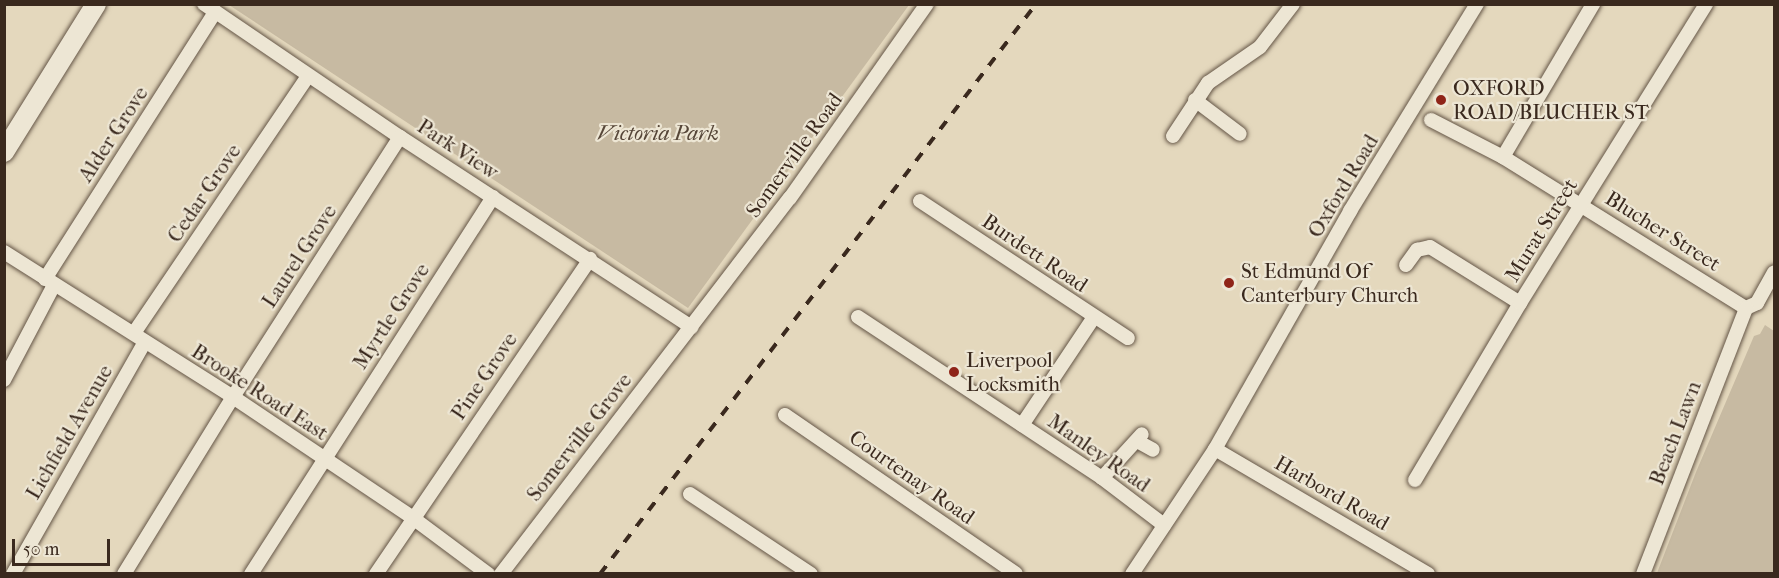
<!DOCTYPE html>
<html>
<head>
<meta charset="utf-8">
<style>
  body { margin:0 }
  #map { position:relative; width:1779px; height:578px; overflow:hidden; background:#e4d8bd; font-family:"IM FELL French Canon",serif }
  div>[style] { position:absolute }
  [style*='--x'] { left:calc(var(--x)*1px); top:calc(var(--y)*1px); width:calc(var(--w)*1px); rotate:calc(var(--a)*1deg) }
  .green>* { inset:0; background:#c7baa2 }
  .roads { filter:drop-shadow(0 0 2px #645546) drop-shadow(0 0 2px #645546) }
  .street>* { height:14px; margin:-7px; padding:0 7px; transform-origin:7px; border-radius:7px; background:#ede6d4 }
  .secondary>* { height:20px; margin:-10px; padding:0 10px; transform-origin:10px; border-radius:10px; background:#ede6d4 }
  .rail>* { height:4px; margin-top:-2px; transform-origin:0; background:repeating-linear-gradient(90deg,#3a291e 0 10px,transparent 0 20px) }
  .dots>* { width:16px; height:16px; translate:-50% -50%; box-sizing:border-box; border:3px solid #ede6d4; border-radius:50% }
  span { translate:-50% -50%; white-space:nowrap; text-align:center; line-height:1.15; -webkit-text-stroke:4.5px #ede6d4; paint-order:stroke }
  .poi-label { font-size:21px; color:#3a291e }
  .left { translate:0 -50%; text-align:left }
  .park-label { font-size:21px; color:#564638; font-style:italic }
  .street-label { font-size:21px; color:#3a291e }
  .frame { position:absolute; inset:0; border:6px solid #3a291e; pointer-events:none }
  .scale { position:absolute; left:12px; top:539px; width:98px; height:27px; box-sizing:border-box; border:3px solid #3a291e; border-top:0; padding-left:8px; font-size:18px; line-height:21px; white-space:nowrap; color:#3a291e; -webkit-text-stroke:4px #ede6d4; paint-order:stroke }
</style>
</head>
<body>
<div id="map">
  <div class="green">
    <div style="clip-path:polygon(229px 5px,909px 5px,688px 308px)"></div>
    <div style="clip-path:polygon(1765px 325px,1774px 331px,1774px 573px,1657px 573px,1696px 472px,1754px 336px,1760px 334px)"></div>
  </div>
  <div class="roads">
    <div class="street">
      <div style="--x:204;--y:4;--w:237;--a:34.2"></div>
      <div style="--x:400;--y:137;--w:348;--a:33.1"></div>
      <div style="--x:1195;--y:100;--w:56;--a:37.1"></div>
      <div style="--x:1431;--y:120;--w:81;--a:27.2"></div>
      <div style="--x:1503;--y:157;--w:286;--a:31.9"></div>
      <div style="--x:1173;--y:136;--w:64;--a:-56.6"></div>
      <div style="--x:1208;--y:83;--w:63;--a:-34.7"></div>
      <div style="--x:1260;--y:47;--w:54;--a:-52.5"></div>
      <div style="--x:1503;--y:157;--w:178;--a:-59.5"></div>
      <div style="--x:920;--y:201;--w:249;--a:33.4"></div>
      <div style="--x:4;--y:252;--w:271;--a:32.3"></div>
      <div style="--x:233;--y:397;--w:217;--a:33.9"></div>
      <div style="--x:413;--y:518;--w:94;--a:36.7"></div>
      <div style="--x:1406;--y:265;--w:19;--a:-54"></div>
      <div style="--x:1417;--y:250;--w:13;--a:-13"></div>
      <div style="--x:1430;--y:247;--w:106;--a:31.9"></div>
      <div style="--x:45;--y:279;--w:317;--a:-57.5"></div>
      <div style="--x:1746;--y:308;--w:12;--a:-24"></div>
      <div style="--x:1757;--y:303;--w:35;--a:-61"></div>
      <div style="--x:858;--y:317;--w:292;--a:33.4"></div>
      <div style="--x:1102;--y:478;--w:78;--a:37.2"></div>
      <div style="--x:134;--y:333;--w:310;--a:-55.9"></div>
      <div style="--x:4;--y:380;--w:107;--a:-62.2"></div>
      <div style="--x:785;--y:415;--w:280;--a:34.5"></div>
      <div style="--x:1022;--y:425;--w:130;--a:-56.3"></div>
      <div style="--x:1137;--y:441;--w:18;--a:29"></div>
      <div style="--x:1215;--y:449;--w:247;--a:30.4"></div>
      <div style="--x:1102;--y:478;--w:59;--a:-47.7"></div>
      <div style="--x:1415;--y:480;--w:206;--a:-59.3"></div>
      <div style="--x:1520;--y:303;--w:352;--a:-58.1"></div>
      <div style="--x:690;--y:494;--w:145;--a:33.5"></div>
      <div style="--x:13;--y:574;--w:267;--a:-60.4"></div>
      <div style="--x:124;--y:574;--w:208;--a:-58.4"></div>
      <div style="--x:233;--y:397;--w:309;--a:-57.3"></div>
      <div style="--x:251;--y:574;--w:448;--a:-57.3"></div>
      <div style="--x:376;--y:574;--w:381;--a:-55.8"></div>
      <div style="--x:501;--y:574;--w:474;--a:-52.5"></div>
      <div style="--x:790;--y:198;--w:237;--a:-54.8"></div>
      <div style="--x:1132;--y:574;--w:150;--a:-56.4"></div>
      <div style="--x:1215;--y:449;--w:274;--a:-60.4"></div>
      <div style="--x:1350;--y:211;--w:243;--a:-58.5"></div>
      <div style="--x:1643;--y:574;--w:285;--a:-68.8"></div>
    </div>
    <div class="secondary">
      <div style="--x:4;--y:152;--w:174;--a:-58.1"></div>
    </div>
  </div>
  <div class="rail">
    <div style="--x:600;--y:574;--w:718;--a:-52.59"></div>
  </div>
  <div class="dots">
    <div style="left:1441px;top:100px;background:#8f2418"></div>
    <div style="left:1229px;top:283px;background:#8f2418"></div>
    <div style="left:954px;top:372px;background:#8f2418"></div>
  </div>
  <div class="poi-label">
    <span class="left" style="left:1453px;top:100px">OXFORD<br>ROAD/BLUCHER ST</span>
    <span class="left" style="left:1241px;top:283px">St Edmund Of<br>Canterbury Church</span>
    <span class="left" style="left:966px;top:372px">Liverpool<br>Locksmith</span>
  </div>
  <div class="park-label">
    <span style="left:658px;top:133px">Victoria Park</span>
  </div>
  <div class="street-label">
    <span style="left:113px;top:134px;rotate:-57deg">Alder Grove</span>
    <span style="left:458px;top:149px;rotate:33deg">Park View</span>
    <span style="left:794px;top:155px;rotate:-54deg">Somerville Road</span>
    <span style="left:1343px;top:186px;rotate:-59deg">Oxford Road</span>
    <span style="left:204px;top:193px;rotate:-56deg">Cedar Grove</span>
    <span style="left:1541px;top:230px;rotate:-58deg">Murat Street</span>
    <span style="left:1663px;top:231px;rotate:32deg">Blucher Street</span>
    <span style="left:1035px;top:253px;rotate:34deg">Burdett Road</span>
    <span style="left:299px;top:256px;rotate:-57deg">Laurel Grove</span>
    <span style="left:391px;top:316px;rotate:-57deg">Myrtle Grove</span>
    <span style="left:484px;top:376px;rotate:-56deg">Pine Grove</span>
    <span style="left:260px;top:392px;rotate:33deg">Brooke Road East</span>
    <span style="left:69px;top:432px;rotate:-60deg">Lichfield Avenue</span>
    <span style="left:1675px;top:433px;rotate:-69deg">Beach Lawn</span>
    <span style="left:579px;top:437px;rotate:-52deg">Somerville Grove</span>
    <span style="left:1099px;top:453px;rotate:35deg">Manley Road</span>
    <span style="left:912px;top:477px;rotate:35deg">Courtenay Road</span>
    <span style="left:1332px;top:493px;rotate:30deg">Harbord Road</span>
  </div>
  <div class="frame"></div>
  <div class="scale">50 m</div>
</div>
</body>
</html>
